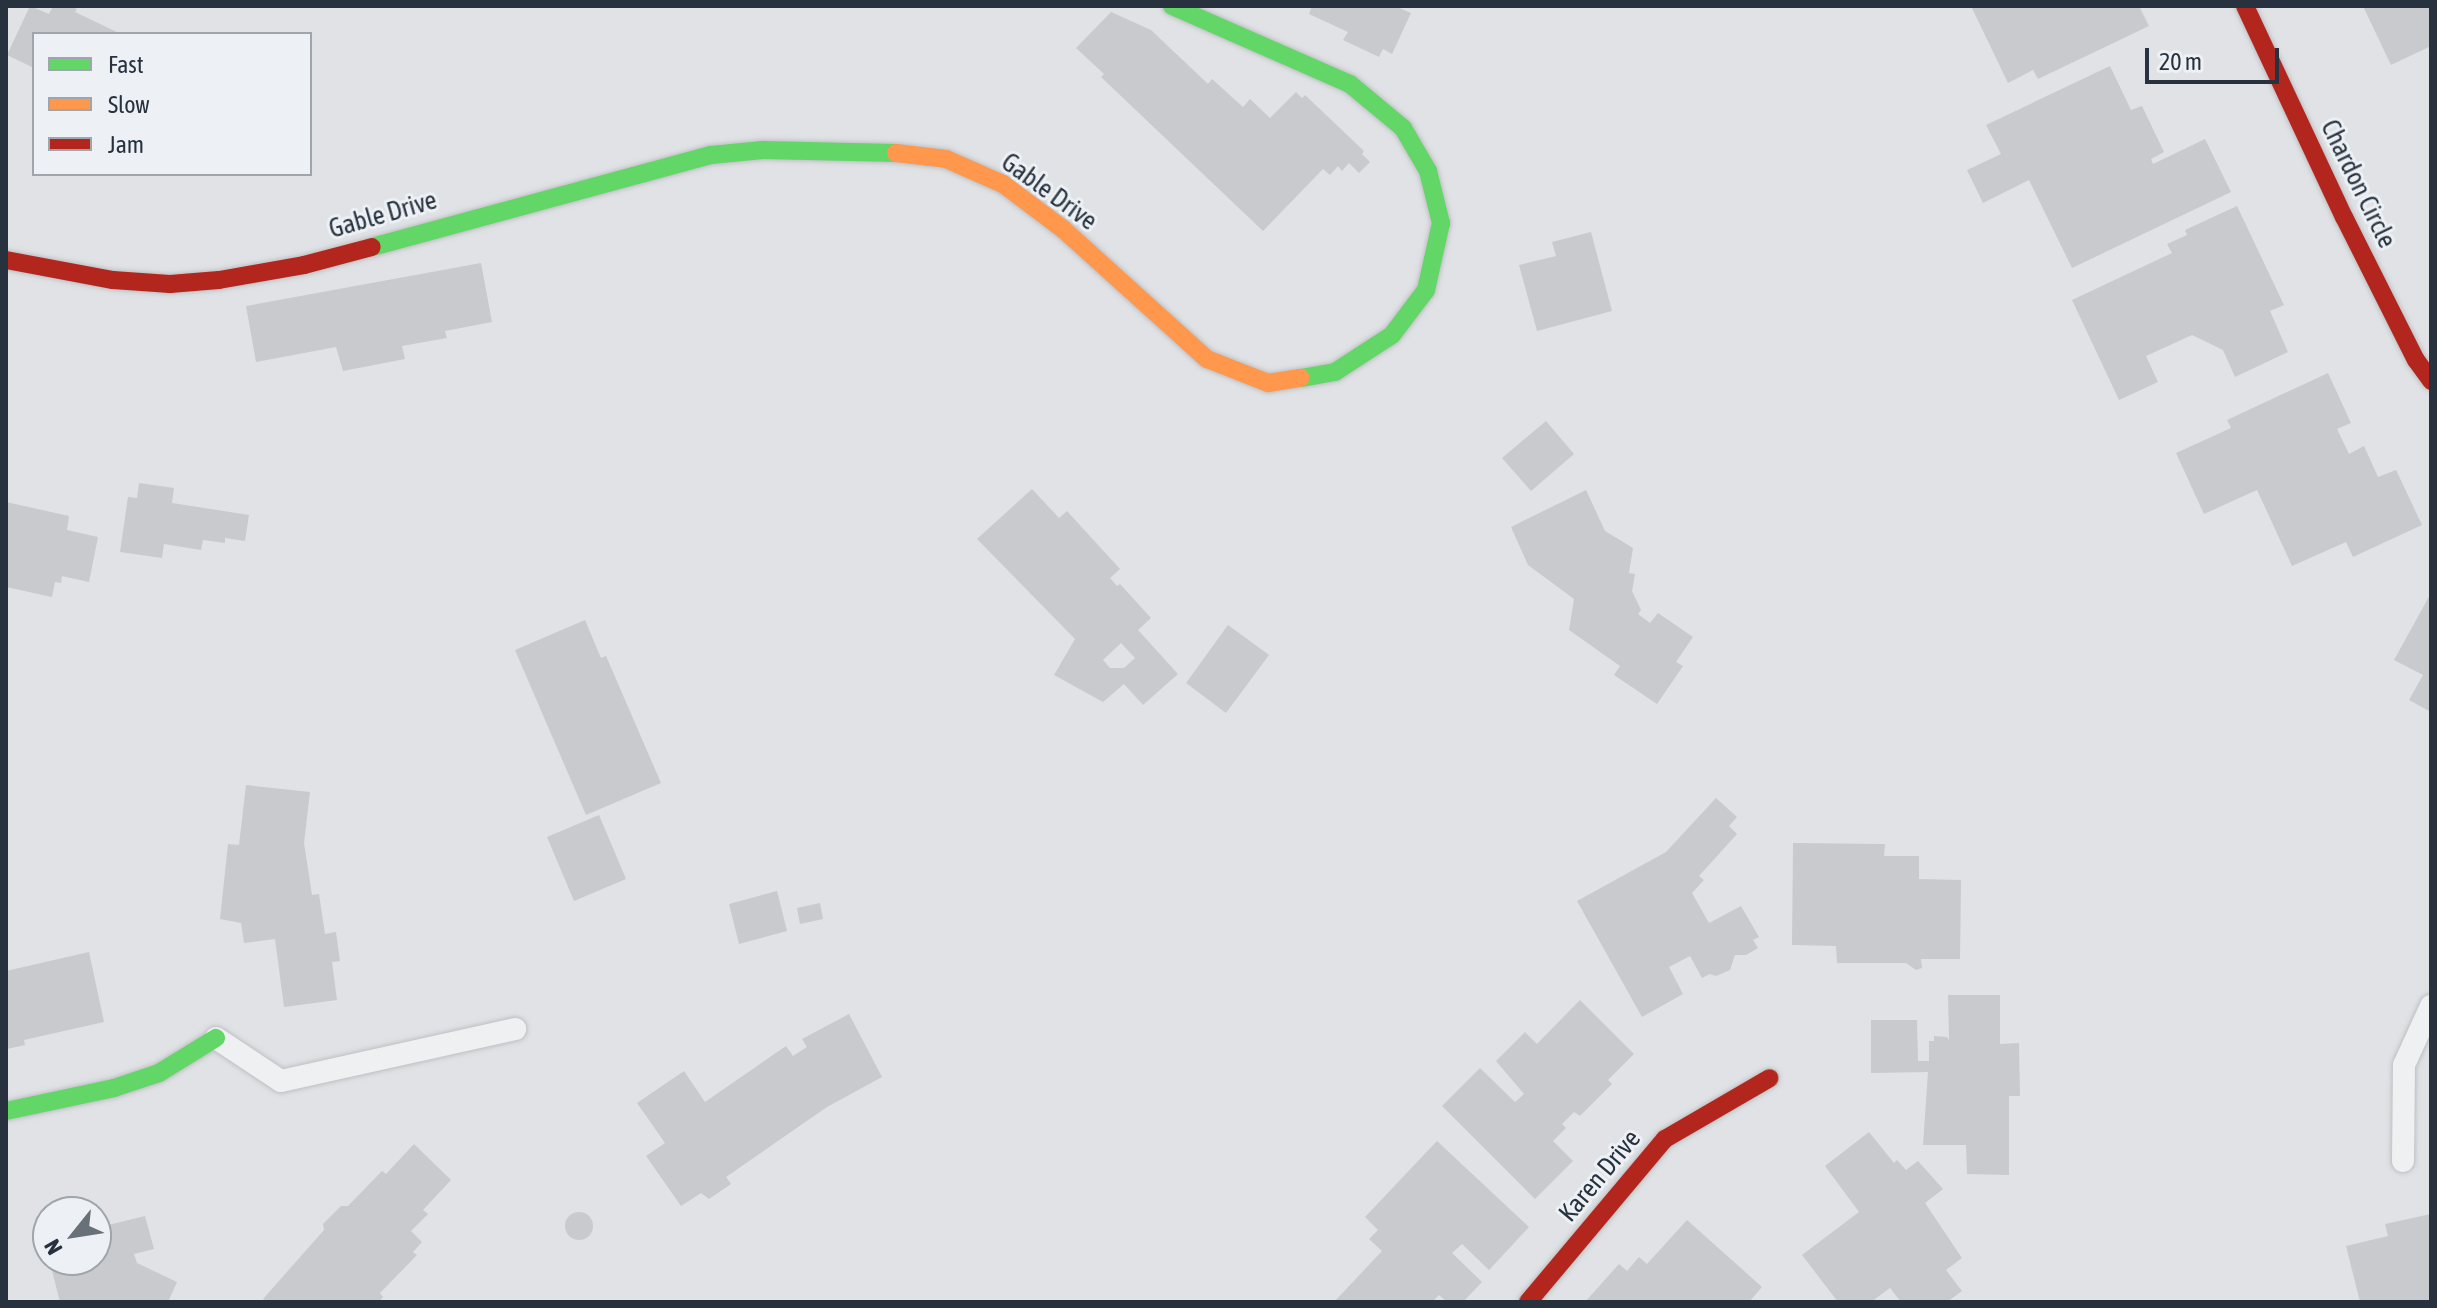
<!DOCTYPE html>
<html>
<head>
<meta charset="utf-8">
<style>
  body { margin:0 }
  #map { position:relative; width:2437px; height:1308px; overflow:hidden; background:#e0e2e5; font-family:"Asap Condensed",sans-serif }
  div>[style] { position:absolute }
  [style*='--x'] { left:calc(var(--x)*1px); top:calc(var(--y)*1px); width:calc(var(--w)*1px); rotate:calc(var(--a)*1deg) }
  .building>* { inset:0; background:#c8cacd }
  .round { border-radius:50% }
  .roads { filter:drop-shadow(0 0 2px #bec0c3) drop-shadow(0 0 2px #bec0c3) }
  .lane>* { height:22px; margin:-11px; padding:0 11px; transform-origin:11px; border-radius:11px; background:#eff0f2 }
  .fast>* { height:18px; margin:-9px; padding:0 9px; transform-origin:9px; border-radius:9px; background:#63d668 }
  .slow>* { height:18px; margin:-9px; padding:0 9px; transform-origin:9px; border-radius:9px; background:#ff974d }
  .jam>* { height:18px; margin:-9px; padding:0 9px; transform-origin:9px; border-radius:9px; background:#b3261e }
  span { translate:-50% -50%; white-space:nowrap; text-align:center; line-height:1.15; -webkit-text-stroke:6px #edf1f5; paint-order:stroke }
  .street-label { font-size:26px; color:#27323e }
  .frame { position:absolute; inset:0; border:8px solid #27323e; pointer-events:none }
  .legend { position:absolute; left:32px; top:32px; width:280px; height:144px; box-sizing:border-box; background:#edf1f5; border:2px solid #9ea5ac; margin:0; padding:10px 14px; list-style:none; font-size:24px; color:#27323e }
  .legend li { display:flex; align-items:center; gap:16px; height:40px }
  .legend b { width:40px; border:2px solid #9ea5ac }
  .north { position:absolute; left:32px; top:1196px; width:80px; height:80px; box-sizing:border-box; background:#edf1f5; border:2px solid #9ea5ac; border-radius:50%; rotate:240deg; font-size:22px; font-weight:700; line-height:32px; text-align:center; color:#27323e }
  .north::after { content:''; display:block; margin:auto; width:28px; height:36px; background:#687078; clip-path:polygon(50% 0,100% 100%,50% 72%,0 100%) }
  .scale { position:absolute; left:2145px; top:48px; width:134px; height:36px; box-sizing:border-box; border:4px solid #27323e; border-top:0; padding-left:10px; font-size:24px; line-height:28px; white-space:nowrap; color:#27323e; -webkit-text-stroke:6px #edf1f5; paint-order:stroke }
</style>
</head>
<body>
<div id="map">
  <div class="building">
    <div style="clip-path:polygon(30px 6px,49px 14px,53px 6px,70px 6px,77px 9px,75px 12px,121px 34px,34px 34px,34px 68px,7px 55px)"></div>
    <div style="clip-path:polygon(1312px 6px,1395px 6px,1411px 13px,1392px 54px,1383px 49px,1379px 57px,1343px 40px,1348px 32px,1309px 14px)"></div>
    <div style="clip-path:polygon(1971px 6px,2139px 6px,2149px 26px,2038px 79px,2033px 70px,2008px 83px)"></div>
    <div style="clip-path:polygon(2363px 6px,2431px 6px,2431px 46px,2391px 65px)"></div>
    <div style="clip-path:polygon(1111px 12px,1151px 30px,1208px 84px,1212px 79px,1243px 107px,1250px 99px,1270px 118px,1296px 92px,1302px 98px,1305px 95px,1364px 151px,1362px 154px,1370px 162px,1359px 173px,1349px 163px,1342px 171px,1338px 166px,1330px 175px,1323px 169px,1263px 231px,1101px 77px,1104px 74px,1076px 48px)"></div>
    <div style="clip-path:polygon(2110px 66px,2131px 110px,2142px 106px,2164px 152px,2151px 159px,2153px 164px,2205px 139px,2231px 192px,2072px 268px,2029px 180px,1983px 203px,1967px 170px,2001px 154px,1986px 125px)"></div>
    <div style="clip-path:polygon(2237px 206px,2284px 305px,2270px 311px,2288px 352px,2235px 377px,2223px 350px,2192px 335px,2146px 356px,2158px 382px,2119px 400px,2072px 300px,2172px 253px,2167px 244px,2187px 235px,2185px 230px)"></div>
    <div style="clip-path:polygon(1591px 232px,1612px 311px,1537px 331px,1519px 265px,1556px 256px,1552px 242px)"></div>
    <div style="clip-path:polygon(481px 263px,492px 322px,445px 331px,447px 338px,402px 346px,405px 359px,343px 371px,336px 347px,256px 362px,246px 306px)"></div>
    <div style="clip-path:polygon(2328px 373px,2351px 423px,2337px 429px,2349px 454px,2364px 446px,2378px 477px,2396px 470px,2422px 525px,2353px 557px,2346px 542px,2292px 566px,2257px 490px,2204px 514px,2176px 453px,2231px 428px,2227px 420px)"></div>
    <div style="clip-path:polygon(1546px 421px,1574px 454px,1531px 491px,1502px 458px)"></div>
    <div style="clip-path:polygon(139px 483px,174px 488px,172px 503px,249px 515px,245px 541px,225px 538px,225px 543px,203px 540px,201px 550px,164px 544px,162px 558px,120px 552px,128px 497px,137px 498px)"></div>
    <div style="clip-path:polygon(evenodd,1032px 489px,1059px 518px,1067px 511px,1120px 569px,1110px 578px,1117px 586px,1120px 584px,1151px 618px,1138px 630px,1178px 674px,1143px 705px,1124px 684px,1103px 702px,1054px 675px,1075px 639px,977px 539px,1032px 489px,1121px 643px,1135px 658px,1124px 668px,1110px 668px,1103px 660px,1121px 643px)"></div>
    <div style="clip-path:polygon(1586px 490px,1605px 531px,1633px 548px,1629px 573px,1635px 574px,1632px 591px,1641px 610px,1638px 614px,1650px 623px,1658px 613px,1693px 637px,1676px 662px,1683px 666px,1657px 704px,1614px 675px,1620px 666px,1569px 630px,1574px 599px,1528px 565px,1511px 527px)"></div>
    <div style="clip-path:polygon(6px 502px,69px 516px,67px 530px,98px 537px,89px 582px,62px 576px,61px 583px,55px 582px,52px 597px,6px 587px)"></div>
    <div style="clip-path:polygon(2431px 593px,2431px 712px,2409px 700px,2423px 675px,2394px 660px)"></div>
    <div style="clip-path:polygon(585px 620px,601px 658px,606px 656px,661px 783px,586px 815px,515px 650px)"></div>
    <div style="clip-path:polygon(1228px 625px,1269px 655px,1226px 713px,1186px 683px)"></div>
    <div style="clip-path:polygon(246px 785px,310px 792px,304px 843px,312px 895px,319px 894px,325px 934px,336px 932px,340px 961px,332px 962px,337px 1000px,284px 1007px,275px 939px,244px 943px,241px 923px,220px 919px,228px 844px,239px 845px)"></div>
    <div style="clip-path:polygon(1716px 798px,1737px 817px,1729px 826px,1737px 834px,1699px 876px,1704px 880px,1692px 893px,1709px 923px,1741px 906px,1759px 937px,1753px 940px,1758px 948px,1746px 955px,1735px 955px,1730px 970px,1716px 976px,1710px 974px,1702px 978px,1690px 956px,1669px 967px,1683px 994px,1642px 1017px,1577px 901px,1666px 852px)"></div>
    <div style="clip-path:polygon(599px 815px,626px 879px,574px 901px,547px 837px)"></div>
    <div style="clip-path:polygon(1793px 843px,1885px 844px,1884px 856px,1919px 856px,1919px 879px,1961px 880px,1960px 959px,1921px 959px,1922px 968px,1916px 970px,1906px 963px,1837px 963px,1836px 946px,1792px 945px)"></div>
    <div style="clip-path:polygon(777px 891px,787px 931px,739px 944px,729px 904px)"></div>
    <div style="clip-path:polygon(820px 903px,823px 919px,800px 924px,797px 908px)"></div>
    <div style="clip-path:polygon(89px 952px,104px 1022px,24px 1040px,25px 1045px,7px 1049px,6px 971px)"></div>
    <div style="clip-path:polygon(1948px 995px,2000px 995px,2000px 1044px,2019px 1043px,2020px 1096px,2009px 1096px,2009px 1175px,1967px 1174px,1966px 1145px,1923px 1145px,1928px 1072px,1871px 1073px,1871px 1020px,1917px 1020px,1918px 1061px,1929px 1061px,1929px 1041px,1934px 1041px,1934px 1036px,1947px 1037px,1949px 1040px)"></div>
    <div style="clip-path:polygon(1580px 1000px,1634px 1054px,1608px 1080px,1612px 1084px,1580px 1116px,1574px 1112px,1562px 1124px,1566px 1128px,1553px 1141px,1573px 1161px,1535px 1199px,1442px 1106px,1480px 1068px,1515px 1102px,1524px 1094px,1496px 1061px,1525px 1032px,1537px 1044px)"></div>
    <div style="clip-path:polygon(849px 1014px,882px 1077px,827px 1107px,726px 1177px,731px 1184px,709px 1199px,701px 1193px,681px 1206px,646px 1156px,665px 1143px,637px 1103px,684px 1071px,705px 1102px,786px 1046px,793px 1056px,807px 1047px,802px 1039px)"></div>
    <div style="clip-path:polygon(1869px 1132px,1894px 1163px,1897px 1160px,1906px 1170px,1918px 1161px,1943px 1189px,1925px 1203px,1962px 1258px,1946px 1270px,1962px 1291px,1947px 1302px,1901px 1302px,1890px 1288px,1871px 1302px,1838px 1302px,1802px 1255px,1859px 1212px,1825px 1166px)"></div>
    <div style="clip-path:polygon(1437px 1141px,1529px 1227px,1489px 1270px,1462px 1244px,1452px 1253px,1482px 1282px,1463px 1302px,1447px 1302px,1439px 1295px,1432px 1302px,1334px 1302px,1382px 1251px,1369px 1239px,1378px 1230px,1365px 1217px)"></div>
    <div style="clip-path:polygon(414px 1144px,451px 1180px,423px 1210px,428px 1214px,411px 1231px,422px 1242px,413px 1252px,417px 1255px,380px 1293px,383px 1297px,379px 1302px,266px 1302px,263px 1299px,324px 1230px,323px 1224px,341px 1206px,348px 1206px,382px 1171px,386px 1174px)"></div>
    <div class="round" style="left:565px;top:1212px;width:28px;height:28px"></div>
    <div style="clip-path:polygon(2431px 1214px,2431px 1302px,2360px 1302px,2346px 1246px,2388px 1236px,2385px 1224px)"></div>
    <div style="clip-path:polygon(145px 1216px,154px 1249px,134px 1254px,137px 1263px,177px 1282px,168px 1302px,60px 1302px,50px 1263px,96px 1260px,96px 1228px)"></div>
    <div style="clip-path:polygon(1687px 1220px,1762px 1287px,1749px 1302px,1585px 1302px,1619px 1264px,1627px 1271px,1639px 1257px,1647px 1264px)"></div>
  </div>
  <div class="roads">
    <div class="lane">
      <div style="--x:216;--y:1038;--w:78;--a:33.5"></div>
      <div style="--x:281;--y:1081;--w:240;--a:-12.5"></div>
      <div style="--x:2403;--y:1161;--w:96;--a:-89.4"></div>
      <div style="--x:2404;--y:1065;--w:65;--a:-65.4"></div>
    </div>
    <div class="fast">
      <div style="--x:1172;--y:6;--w:194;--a:23.7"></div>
      <div style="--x:1350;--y:84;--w:69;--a:39.7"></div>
      <div style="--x:1403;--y:128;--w:50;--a:59.8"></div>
      <div style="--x:1428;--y:171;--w:54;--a:76"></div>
      <div style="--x:1441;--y:223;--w:69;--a:102.6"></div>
      <div style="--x:1426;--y:290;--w:56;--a:127.1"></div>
      <div style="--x:1392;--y:335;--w:68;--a:147"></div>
      <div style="--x:1335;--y:372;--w:35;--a:170"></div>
      <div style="--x:372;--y:247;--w:351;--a:-15.2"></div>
      <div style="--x:711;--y:155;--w:52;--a:-5.5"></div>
      <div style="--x:763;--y:150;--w:133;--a:1.3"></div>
      <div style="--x:6;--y:1111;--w:110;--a:-12"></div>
      <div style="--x:114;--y:1088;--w:47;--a:-18.4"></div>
      <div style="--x:159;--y:1073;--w:67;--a:-31.6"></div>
    </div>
    <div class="slow">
      <div style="--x:896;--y:153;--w:50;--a:6.8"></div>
      <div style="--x:946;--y:159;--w:62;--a:23.7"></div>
      <div style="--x:1003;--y:184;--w:75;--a:36.9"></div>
      <div style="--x:1063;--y:229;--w:194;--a:42.1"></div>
      <div style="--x:1207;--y:359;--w:66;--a:21.5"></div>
      <div style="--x:1268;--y:383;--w:33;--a:-9"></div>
    </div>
    <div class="jam">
      <div style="--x:2245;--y:6;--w:233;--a:64.9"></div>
      <div style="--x:2344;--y:217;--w:160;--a:63.3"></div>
      <div style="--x:2416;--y:360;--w:26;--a:54"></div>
      <div style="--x:6;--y:260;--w:109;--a:10.6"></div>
      <div style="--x:113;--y:280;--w:57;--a:4"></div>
      <div style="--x:170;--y:284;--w:49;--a:-4.7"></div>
      <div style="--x:219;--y:280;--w:86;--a:-10"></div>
      <div style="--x:304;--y:265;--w:70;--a:-14.8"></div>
      <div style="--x:1528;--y:1302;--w:213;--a:-50"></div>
      <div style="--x:1665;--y:1139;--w:121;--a:-30.2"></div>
    </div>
  </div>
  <div class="street-label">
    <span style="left:2358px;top:184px;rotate:64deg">Chardon Circle</span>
    <span style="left:1049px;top:192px;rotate:36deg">Gable Drive</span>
    <span style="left:383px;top:215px;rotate:-16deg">Gable Drive</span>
    <span style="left:1600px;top:1176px;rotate:-50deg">Karen Drive</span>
  </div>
  <div class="frame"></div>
  <ul class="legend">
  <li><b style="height:10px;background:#63d668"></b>Fast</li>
  <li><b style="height:10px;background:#ff974d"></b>Slow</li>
  <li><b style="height:10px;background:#b3261e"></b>Jam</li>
  </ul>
  <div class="north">N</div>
  <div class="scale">20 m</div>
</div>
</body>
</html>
